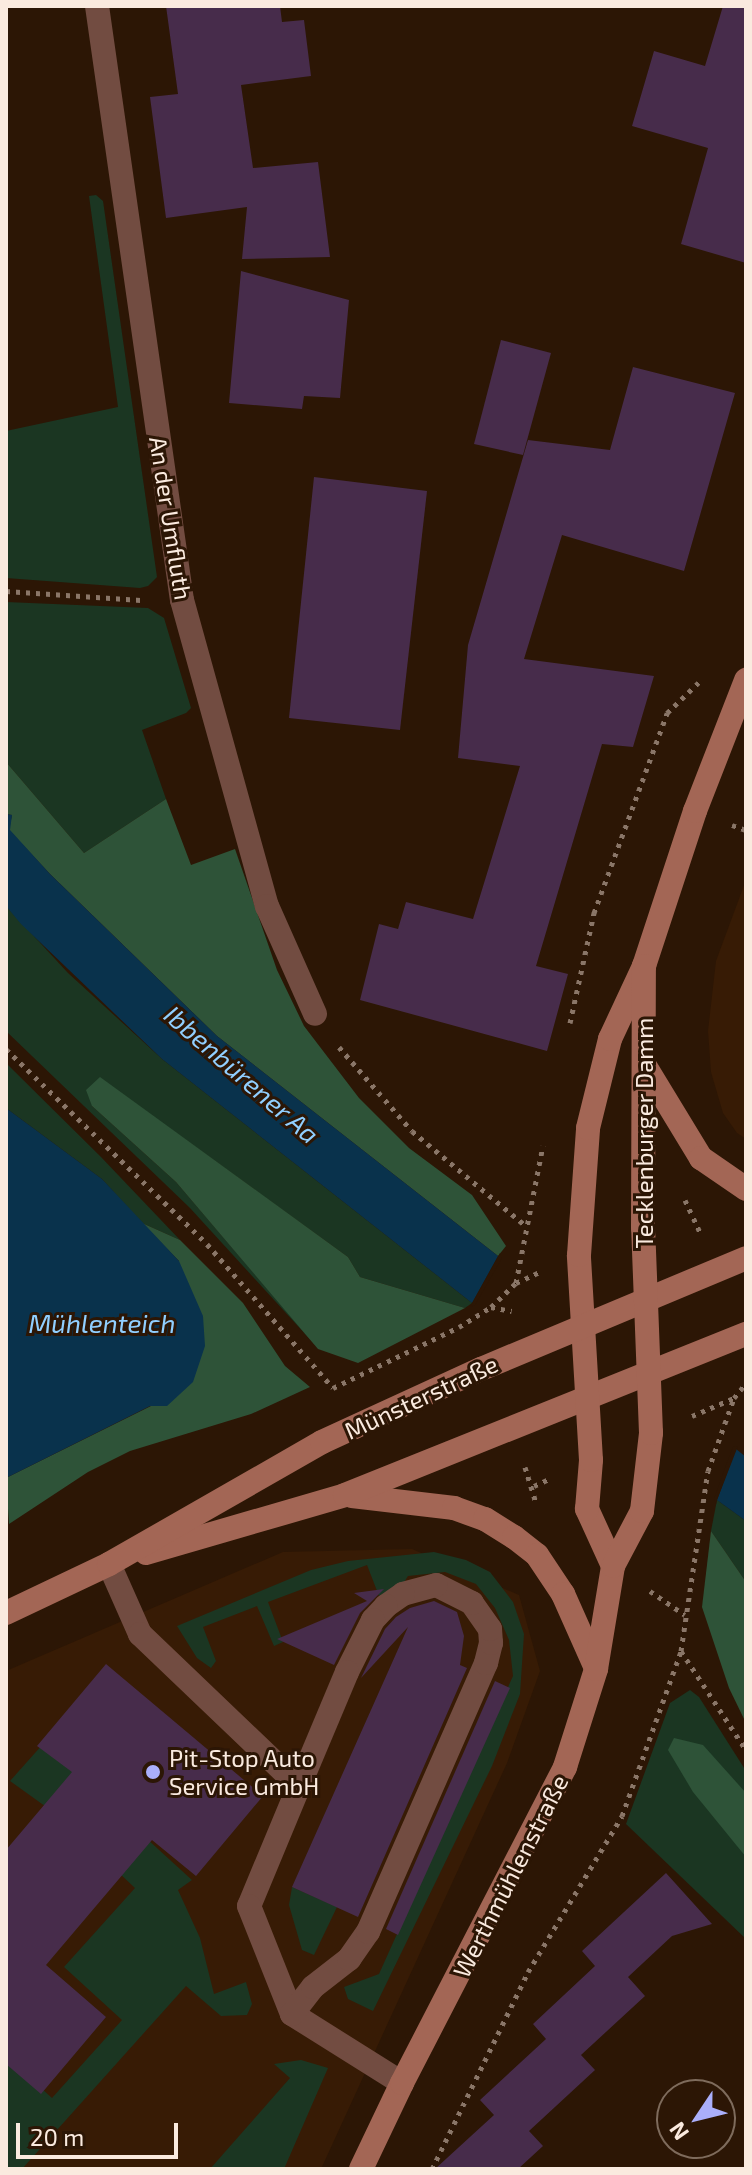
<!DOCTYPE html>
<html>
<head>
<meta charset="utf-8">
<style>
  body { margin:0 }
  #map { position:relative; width:752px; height:2175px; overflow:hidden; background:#2c1605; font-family:"Exo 2",sans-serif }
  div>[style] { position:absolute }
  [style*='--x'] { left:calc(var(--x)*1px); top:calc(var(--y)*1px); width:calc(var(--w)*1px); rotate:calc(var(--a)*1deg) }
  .built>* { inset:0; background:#371b05 }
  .green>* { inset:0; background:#1b3622 }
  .forest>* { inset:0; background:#2e5338 }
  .water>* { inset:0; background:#09324c }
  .pier>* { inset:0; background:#2c1605 }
  .building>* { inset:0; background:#472c4b }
  .path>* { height:5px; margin-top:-2.5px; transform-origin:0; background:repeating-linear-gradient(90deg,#8a7668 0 4px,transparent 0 10px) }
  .lane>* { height:24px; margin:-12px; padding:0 12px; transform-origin:12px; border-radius:12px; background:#724c41 }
  .street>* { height:24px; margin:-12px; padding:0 12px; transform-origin:12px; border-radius:12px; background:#724c41 }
  .secondary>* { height:24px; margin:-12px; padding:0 12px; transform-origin:12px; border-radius:12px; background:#a36655 }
  .dots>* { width:22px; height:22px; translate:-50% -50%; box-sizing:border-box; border:4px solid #2c1605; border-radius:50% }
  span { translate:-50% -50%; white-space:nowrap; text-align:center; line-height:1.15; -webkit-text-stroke:6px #2c1605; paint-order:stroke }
  .street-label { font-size:24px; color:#faeadf }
  .poi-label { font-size:24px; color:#faeadf }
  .left { translate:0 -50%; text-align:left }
  .water-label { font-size:26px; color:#90cfff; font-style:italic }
  .frame { position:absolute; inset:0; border:8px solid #faeadf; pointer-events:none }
  .north { position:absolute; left:656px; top:2079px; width:80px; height:80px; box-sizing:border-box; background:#2c1605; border:2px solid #7e6b5c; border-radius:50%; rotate:235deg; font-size:22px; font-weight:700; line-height:32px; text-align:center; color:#faeadf }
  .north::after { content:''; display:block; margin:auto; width:28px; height:36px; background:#aaaffb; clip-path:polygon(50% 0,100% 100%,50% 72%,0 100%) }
  .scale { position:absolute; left:16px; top:2123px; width:162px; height:36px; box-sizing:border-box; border:4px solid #faeadf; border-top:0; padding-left:10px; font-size:24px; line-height:28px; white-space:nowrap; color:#faeadf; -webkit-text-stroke:6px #2c1605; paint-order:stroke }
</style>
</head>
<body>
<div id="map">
  <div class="built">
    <div style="clip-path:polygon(746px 880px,746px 1139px,737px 1133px,723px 1113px,711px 1072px,708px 1031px,716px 961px)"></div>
    <div style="clip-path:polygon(412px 1549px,519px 1595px,540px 1671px,507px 1763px,321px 2169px,6px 2169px,6px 1671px,283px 1552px)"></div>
  </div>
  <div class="green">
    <div style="clip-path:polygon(96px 195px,103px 201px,157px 577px,148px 586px,140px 588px,6px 578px,6px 431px,118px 407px,89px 196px)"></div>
    <div style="clip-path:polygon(6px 602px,148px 608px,164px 618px,191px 708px,186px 713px,142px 730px,166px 799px,84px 853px,6px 762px)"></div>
    <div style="clip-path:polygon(6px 906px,68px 973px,162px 1059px,472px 1303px,465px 1308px,360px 1277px,348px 1257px,100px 1078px,92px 1106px,176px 1182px,317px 1347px,190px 1208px,6px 1031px)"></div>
    <div style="clip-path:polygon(6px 1063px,101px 1157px,180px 1240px,142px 1223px,102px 1179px,6px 1108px)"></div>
    <div style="clip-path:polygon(717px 1500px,746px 1521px,746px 1582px,711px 1531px)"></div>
    <div style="clip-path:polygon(434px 1552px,466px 1560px,490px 1572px,513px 1602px,524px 1634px,520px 1694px,492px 1766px,373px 2011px,348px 1999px,344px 1987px,379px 1974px,513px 1676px,509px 1640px,495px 1608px,476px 1584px,445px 1572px,408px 1576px,401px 1587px,379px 1596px,367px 1565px,268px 1602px,283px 1642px,274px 1646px,257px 1606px,203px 1627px,216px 1661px,211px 1668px,197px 1658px,177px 1626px,311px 1570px,348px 1561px)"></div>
    <div style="clip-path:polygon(690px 1690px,699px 1697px,746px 1771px,746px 1939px,626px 1824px,670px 1703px)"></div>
    <div style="clip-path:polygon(43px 1744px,192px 1880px,178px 1890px,200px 1938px,214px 1994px,246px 1982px,252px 2004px,247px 2015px,221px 2016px,186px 1986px,22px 2169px,6px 2169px,6px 2056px,52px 2098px,122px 2020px,64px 1967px,135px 1888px,56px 1814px,10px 1781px)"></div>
    <div style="clip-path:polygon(292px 1887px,337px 1907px,314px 1955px,302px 1950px,289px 1905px)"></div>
    <div style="clip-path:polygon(301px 2060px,328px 2068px,284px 2169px,210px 2169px,290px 2078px,274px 2064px)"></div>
  </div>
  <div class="forest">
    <div style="clip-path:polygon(6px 762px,84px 853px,166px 799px,191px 865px,235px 849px,277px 970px,304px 1026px,359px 1098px,409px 1148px,472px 1195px,506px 1246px,498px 1256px,217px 1036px,50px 874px,9px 830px,12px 815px,6px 814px)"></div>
    <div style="clip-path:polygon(100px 1077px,348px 1257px,360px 1277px,465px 1308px,358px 1363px,318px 1349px,176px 1182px,92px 1106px,86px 1090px)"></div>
    <div style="clip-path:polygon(142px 1223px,180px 1240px,243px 1303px,285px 1366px,310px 1387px,251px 1414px,130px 1451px,88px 1472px,9px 1524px,6px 1478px,151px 1406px,167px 1406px,179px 1261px)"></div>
    <div style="clip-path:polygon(711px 1531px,746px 1582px,746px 1723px,729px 1688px,702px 1607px)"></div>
    <div style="clip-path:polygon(674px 1738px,703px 1745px,746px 1793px,746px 1857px,693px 1792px,668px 1750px)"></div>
  </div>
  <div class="water">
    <div style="clip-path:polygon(6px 814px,12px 815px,10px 830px,50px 874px,217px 1036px,498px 1256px,472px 1303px,162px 1059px,21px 924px,6px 906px)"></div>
    <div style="clip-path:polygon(6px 1108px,102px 1179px,179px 1261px,203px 1316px,205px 1346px,193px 1382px,167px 1406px,150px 1406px,6px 1478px)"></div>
    <div style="clip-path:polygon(736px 1449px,746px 1457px,746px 1521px,717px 1500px)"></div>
  </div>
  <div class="pier">
    <div style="clip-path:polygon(500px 1253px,502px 1258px,475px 1305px,470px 1307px)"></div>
    <div style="clip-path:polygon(738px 1446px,717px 1500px,716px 1504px,714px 1499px,726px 1465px,733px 1447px)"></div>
  </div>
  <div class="building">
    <div style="clip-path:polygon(166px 6px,280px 6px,282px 22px,304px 20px,311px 76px,241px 85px,253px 168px,318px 162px,330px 257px,242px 259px,247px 207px,166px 218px,150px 97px,178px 94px)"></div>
    <div style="clip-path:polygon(723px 6px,746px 6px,746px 263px,681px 244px,708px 148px,632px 126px,654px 51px,705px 66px)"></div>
    <div style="clip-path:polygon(241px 271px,349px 300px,340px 398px,304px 396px,302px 409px,229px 403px)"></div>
    <div style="clip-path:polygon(501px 340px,551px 353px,523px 455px,474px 444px)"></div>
    <div style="clip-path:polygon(633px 367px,735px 393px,684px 571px,562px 535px,524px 659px,654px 676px,633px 747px,602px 744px,536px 966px,568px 974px,547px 1051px,360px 1000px,379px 924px,398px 929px,406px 902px,473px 919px,520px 766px,458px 758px,468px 645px,528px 440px,610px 450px)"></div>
    <div style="clip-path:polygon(314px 477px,427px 491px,400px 730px,289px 718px)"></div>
    <div style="clip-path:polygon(384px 1589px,360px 1613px,334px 1665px,277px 1639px,367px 1601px,354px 1593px)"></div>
    <div style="clip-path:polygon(434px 1601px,457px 1612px,464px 1636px,460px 1665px,467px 1668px,358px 1917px,292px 1887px,408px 1627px,361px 1678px,385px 1629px,396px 1617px,410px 1608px)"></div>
    <div style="clip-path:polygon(106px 1664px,263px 1796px,196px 1876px,152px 1840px,46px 1965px,106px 2017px,41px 2094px,6px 2064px,6px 1850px,72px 1772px,37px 1746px)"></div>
    <div style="clip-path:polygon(495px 1681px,510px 1688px,398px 1935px,386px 1929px)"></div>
    <div style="clip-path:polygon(666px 1873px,712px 1924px,672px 1936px,628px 1977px,645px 1996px,581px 2055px,595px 2070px,529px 2131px,543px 2146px,518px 2169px,435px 2169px,494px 2115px,480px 2100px,546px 2039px,533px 2024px,595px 1966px,582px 1951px)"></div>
  </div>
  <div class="path">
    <div style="--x:6;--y:591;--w:135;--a:3.8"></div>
    <div style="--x:732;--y:825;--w:15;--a:20"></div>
    <div style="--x:570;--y:1023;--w:113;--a:-77.7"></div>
    <div style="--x:594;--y:913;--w:213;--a:-69.9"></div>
    <div style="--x:667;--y:713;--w:45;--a:-44.1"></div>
    <div style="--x:339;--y:1047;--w:111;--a:49"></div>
    <div style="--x:412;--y:1131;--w:148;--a:39.8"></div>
    <div style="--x:6;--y:1049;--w:280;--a:44.1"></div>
    <div style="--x:207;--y:1244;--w:191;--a:48.8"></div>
    <div style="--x:685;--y:1200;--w:38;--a:65"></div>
    <div style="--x:516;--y:1283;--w:140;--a:-78.9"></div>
    <div style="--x:491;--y:1307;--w:21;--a:11"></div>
    <div style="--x:333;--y:1388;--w:140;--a:-25.8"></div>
    <div style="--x:459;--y:1327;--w:38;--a:-32"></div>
    <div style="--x:491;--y:1307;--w:35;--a:-44"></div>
    <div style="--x:516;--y:1283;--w:26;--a:-25"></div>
    <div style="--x:692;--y:1416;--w:46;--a:-23.2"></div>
    <div style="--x:525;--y:1467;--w:38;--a:73"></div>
    <div style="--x:534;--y:1486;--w:19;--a:-25"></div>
    <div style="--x:650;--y:1591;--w:42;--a:34.4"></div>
    <div style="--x:681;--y:1651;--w:118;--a:56.7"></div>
    <div style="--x:432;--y:2169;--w:219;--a:-64"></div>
    <div style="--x:528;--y:1972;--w:182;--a:-58.9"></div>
    <div style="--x:622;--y:1816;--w:175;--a:-70.3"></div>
    <div style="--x:681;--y:1651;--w:182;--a:-81.5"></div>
    <div style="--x:708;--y:1471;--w:77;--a:-70.4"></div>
    <div style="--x:734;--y:1398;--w:19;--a:-51"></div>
  </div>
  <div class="lane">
    <div style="--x:109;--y:1564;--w:77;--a:66.1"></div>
    <div style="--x:140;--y:1634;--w:220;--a:43.7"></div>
    <div style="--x:299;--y:1786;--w:130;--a:112.6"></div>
    <div style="--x:249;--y:1906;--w:116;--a:68.3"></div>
    <div style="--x:292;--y:2014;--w:130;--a:32.1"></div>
    <div style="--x:292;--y:2014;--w:34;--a:-52"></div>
    <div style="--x:313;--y:1987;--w:46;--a:-37.9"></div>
    <div style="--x:349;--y:1959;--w:33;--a:-55"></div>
    <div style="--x:368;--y:1932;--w:294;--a:-66.3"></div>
    <div style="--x:486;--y:1663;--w:21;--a:-76"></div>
    <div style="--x:491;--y:1643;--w:14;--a:-94"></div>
    <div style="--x:490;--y:1629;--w:32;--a:-125"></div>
    <div style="--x:472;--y:1603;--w:40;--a:-153.4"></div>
    <div style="--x:436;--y:1585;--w:34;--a:165"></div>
    <div style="--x:403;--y:1594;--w:21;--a:145"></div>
    <div style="--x:386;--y:1606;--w:19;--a:133"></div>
    <div style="--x:373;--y:1620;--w:58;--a:116.6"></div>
    <div style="--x:347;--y:1672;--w:124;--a:112.8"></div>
  </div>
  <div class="street">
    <div style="--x:97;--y:6;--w:600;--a:81.86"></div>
    <div style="--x:182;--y:600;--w:318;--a:74.5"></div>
    <div style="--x:267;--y:906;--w:118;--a:66"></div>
  </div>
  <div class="secondary">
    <div style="--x:645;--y:1066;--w:108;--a:58.7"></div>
    <div style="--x:701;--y:1158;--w:55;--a:34.6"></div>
    <div style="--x:352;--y:1496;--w:103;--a:6.7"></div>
    <div style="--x:454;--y:1508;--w:33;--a:20"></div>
    <div style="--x:485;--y:1519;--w:34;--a:32"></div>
    <div style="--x:514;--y:1537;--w:29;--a:38"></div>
    <div style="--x:537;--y:1555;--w:47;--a:56.3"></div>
    <div style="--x:563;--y:1594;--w:81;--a:66"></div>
    <div style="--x:146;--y:1553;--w:207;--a:-16.2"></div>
    <div style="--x:345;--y:1495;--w:432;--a:-21.9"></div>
    <div style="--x:613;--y:1566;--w:63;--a:-114.5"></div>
    <div style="--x:587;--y:1509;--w:49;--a:-85.3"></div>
    <div style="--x:591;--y:1460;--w:205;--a:-93.4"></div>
    <div style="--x:579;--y:1255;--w:127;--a:-85.9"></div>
    <div style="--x:588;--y:1128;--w:92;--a:-76.1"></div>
    <div style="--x:610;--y:1039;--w:81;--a:-65"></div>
    <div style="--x:644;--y:966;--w:163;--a:-71.8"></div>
    <div style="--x:695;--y:811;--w:141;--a:-68.7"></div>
    <div style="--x:6;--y:1613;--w:114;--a:-25.4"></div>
    <div style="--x:109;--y:1564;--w:245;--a:-29.8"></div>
    <div style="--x:322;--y:1442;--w:175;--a:-24.7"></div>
    <div style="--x:481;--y:1369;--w:287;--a:-22.7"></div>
    <div style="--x:361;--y:2169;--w:95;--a:-64.5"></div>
    <div style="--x:402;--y:2083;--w:356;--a:-62.7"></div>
    <div style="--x:565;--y:1767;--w:103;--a:-72.4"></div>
    <div style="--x:596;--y:1669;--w:104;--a:-80.6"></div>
    <div style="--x:613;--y:1566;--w:62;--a:-62.2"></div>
    <div style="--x:642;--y:1511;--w:79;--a:-83.4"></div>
    <div style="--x:651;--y:1433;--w:205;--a:-92.2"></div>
    <div style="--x:643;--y:1228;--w:262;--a:-89.8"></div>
  </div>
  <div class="dots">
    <div style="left:153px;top:1772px;background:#aaaffb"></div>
  </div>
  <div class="street-label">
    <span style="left:171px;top:518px;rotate:81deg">An der Umfluth</span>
    <span style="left:644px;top:1133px;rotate:-90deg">Tecklenburger Damm</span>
    <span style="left:421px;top:1397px;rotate:-25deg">Münsterstraße</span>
    <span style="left:510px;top:1876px;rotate:-63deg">Werthmühlenstraße</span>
  </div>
  <div class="poi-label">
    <span class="left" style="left:169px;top:1772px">Pit-Stop Auto<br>Service GmbH</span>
  </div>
  <div class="water-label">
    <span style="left:242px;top:1074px;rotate:41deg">Ibbenbürener Aa</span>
    <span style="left:102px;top:1323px">Mühlenteich</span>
  </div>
  <div class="frame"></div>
  <div class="north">N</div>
  <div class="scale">20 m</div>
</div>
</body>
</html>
